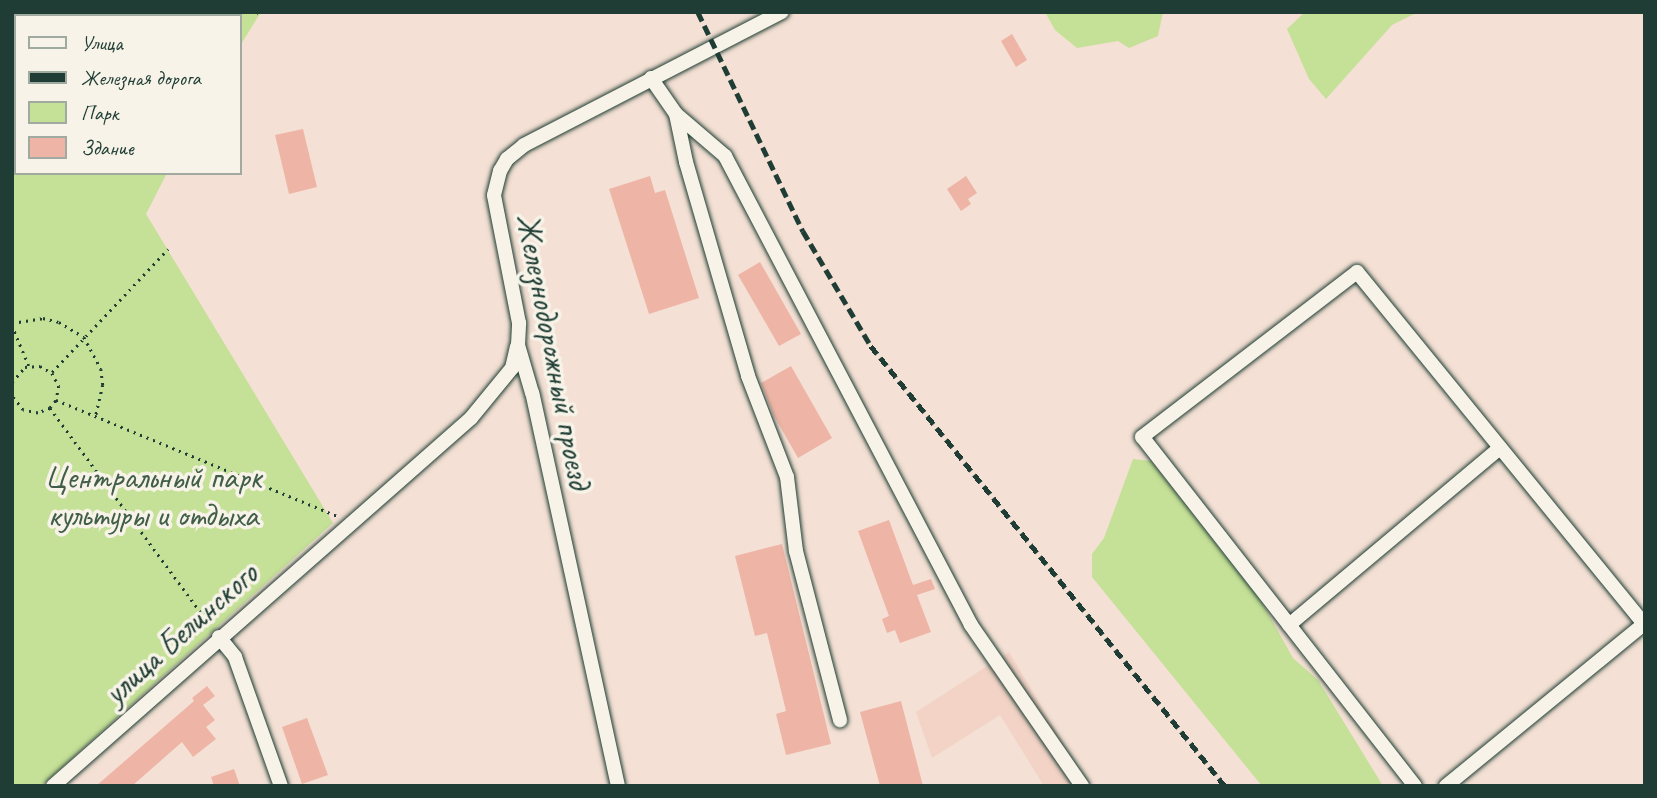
<!DOCTYPE html>
<html>
<head>
<meta charset="utf-8">
<style>
  body { margin:0 }
  #map { position:relative; width:1657px; height:798px; overflow:hidden; background:#f4e0d4; font-family:Caveat,sans-serif }
  div>[style] { position:absolute }
  [style*='--x'] { left:calc(var(--x)*1px); top:calc(var(--y)*1px); width:calc(var(--w)*1px); rotate:calc(var(--a)*1deg) }
  .built>* { inset:0; background:#f2d3c6 }
  .green>* { inset:0; background:#c5e097 }
  .building>* { inset:0; background:#eeb5a6 }
  .path>* { height:2.5px; margin-top:-1.25px; transform-origin:0; background:repeating-linear-gradient(90deg,#1f3d34 0 2px,transparent 0 7px) }
  .roads { filter:drop-shadow(0 0 2px #1f3d34) drop-shadow(0 0 2px #1f3d34) }
  .minor>* { height:14px; margin:-7px; padding:0 7px; transform-origin:7px; border-radius:7px; background:#f7f3e8 }
  .rail>* { height:4.5px; margin-top:-2.25px; transform-origin:0; background:repeating-linear-gradient(90deg,#1f3d34 0 10px,transparent 0 15px) }
  span { translate:-50% -50%; white-space:nowrap; text-align:center; line-height:1.15; -webkit-text-stroke:7px #f7f3e8; paint-order:stroke }
  .street-label { font-size:33px; color:#1f3d34 }
  .park-label { font-size:33px; color:#405e48 }
  .frame { position:absolute; inset:0; border:14px solid #1f3d34; pointer-events:none }
  .legend { position:absolute; left:14px; top:14px; width:228px; height:161px; box-sizing:border-box; background:#f7f3e8; border:2px solid #a1aaa0; margin:0; padding:9px 12px; list-style:none; font-size:21px; color:#1f3d34 }
  .legend li { display:flex; align-items:center; gap:14px; height:35px }
  .legend b { width:35px; border:2px solid #a1aaa0 }
</style>
</head>
<body>
<div id="map">
  <div class="built">
    <div style="clip-path:polygon(1009px 652px,1089px 786px,1044px 786px,1000px 715px,932px 758px,916px 712px)"></div>
  </div>
  <div class="green">
    <div style="clip-path:polygon(12px 12px,261px 12px,240px 46px,240px 16px,16px 16px,16px 173px,167px 173px,146px 214px,333px 523px,41px 786px,12px 786px)"></div>
    <div style="clip-path:polygon(1045px 12px,1163px 12px,1158px 36px,1129px 48px,1118px 41px,1077px 48px,1055px 30px)"></div>
    <div style="clip-path:polygon(1305px 12px,1418px 12px,1392px 25px,1326px 99px,1309px 79px,1287px 29px)"></div>
    <div style="clip-path:polygon(1133px 459px,1151px 461px,1261px 601px,1293px 658px,1318px 680px,1383px 786px,1262px 786px,1092px 577px,1092px 554px,1104px 538px)"></div>
  </div>
  <div class="building">
    <div style="clip-path:polygon(1012px 34px,1027px 60px,1016px 67px,1001px 41px)"></div>
    <div style="clip-path:polygon(303px 129px,317px 187px,289px 194px,275px 135px)"></div>
    <div style="clip-path:polygon(650px 176px,655px 193px,665px 190px,699px 298px,649px 314px,609px 189px)"></div>
    <div style="clip-path:polygon(966px 176px,977px 193px,968px 199px,971px 204px,961px 211px,947px 189px)"></div>
    <div style="clip-path:polygon(760px 262px,801px 334px,779px 346px,738px 275px)"></div>
    <div style="clip-path:polygon(791px 366px,832px 438px,798px 458px,774px 416px,761px 383px)"></div>
    <div style="clip-path:polygon(889px 520px,913px 585px,931px 579px,935px 589px,917px 595px,931px 632px,900px 643px,895px 630px,887px 633px,882px 619px,889px 616px,858px 531px)"></div>
    <div style="clip-path:polygon(782px 544px,831px 744px,786px 755px,776px 714px,786px 711px,767px 633px,755px 636px,735px 556px)"></div>
    <div style="clip-path:polygon(207px 686px,215px 696px,203px 705px,215px 720px,206px 727px,216px 739px,193px 757px,182px 742px,132px 786px,96px 786px,194px 701px,192px 698px)"></div>
    <div style="clip-path:polygon(901px 701px,923px 786px,880px 786px,860px 712px)"></div>
    <div style="clip-path:polygon(307px 718px,328px 775px,302px 784px,282px 727px)"></div>
    <div style="clip-path:polygon(234px 769px,240px 786px,214px 786px,211px 777px)"></div>
  </div>
  <div class="path">
    <div style="--x:258;--y:12;--w:4;--a:56"></div>
    <div style="--x:102;--y:16;--w:4;--a:-63"></div>
    <div style="--x:12;--y:162;--w:6;--a:-51"></div>
    <div style="--x:12;--y:323;--w:31;--a:-9"></div>
    <div style="--x:43;--y:318;--w:16;--a:14"></div>
    <div style="--x:59;--y:322;--w:29;--a:31"></div>
    <div style="--x:84;--y:337;--w:36;--a:62"></div>
    <div style="--x:101;--y:369;--w:16;--a:83"></div>
    <div style="--x:103;--y:385;--w:31;--a:103"></div>
    <div style="--x:12;--y:325;--w:44;--a:67.5"></div>
    <div style="--x:52;--y:372;--w:169;--a:-46.7"></div>
    <div style="--x:12;--y:382;--w:20;--a:-49"></div>
    <div style="--x:25;--y:367;--w:15;--a:-4"></div>
    <div style="--x:40;--y:366;--w:14;--a:30"></div>
    <div style="--x:52;--y:373;--w:15;--a:62"></div>
    <div style="--x:59;--y:386;--w:15;--a:101"></div>
    <div style="--x:56;--y:401;--w:9;--a:131"></div>
    <div style="--x:50;--y:408;--w:13;--a:157"></div>
    <div style="--x:38;--y:413;--w:15;--a:-169"></div>
    <div style="--x:23;--y:410;--w:18;--a:-128"></div>
    <div style="--x:56;--y:400;--w:304;--a:22.4"></div>
    <div style="--x:50;--y:408;--w:270;--a:53.6"></div>
  </div>
  <div class="roads">
    <div class="minor">
      <div style="--x:651;--y:78;--w:44;--a:55.2"></div>
      <div style="--x:676;--y:114;--w:65;--a:40.6"></div>
      <div style="--x:725;--y:156;--w:530;--a:62.32"></div>
      <div style="--x:971;--y:625;--w:196;--a:55.4"></div>
      <div style="--x:676;--y:114;--w:49;--a:78.2"></div>
      <div style="--x:686;--y:162;--w:223;--a:73.8"></div>
      <div style="--x:748;--y:376;--w:108;--a:68.9"></div>
      <div style="--x:787;--y:477;--w:75;--a:83.1"></div>
      <div style="--x:796;--y:551;--w:175;--a:75.4"></div>
      <div style="--x:1289;--y:625;--w:275;--a:-40"></div>
      <div style="--x:219;--y:637;--w:26;--a:51"></div>
      <div style="--x:235;--y:657;--w:137;--a:70.4"></div>
      <div style="--x:53;--y:786;--w:557;--a:-41.36"></div>
      <div style="--x:471;--y:418;--w:65;--a:-50.6"></div>
      <div style="--x:512;--y:368;--w:22;--a:-77"></div>
      <div style="--x:618;--y:786;--w:402;--a:-102.3"></div>
      <div style="--x:532;--y:393;--w:50;--a:-106.3"></div>
      <div style="--x:518;--y:345;--w:22;--a:-87"></div>
      <div style="--x:519;--y:323;--w:130;--a:-101.1"></div>
      <div style="--x:494;--y:195;--w:25;--a:-76"></div>
      <div style="--x:500;--y:171;--w:14;--a:-60"></div>
      <div style="--x:507;--y:159;--w:22;--a:-39"></div>
      <div style="--x:524;--y:145;--w:290;--a:-27.3"></div>
      <div style="--x:1415;--y:786;--w:443;--a:-128"></div>
      <div style="--x:1142;--y:437;--w:271;--a:-37.5"></div>
      <div style="--x:1357;--y:272;--w:456;--a:50.8"></div>
      <div style="--x:1446;--y:786;--w:256;--a:-39.3"></div>
    </div>
  </div>
  <div class="rail">
    <div style="--x:698;--y:12;--w:243;--a:64.4"></div>
    <div style="--x:803;--y:231;--w:134;--a:59.4"></div>
    <div style="--x:871;--y:346;--w:565;--a:51.18"></div>
  </div>
  <div class="street-label">
    <span style="left:553px;top:351px;rotate:79deg">Железнодорожный проезд</span>
    <span style="left:181px;top:634px;rotate:-42deg">улица Белинского</span>
  </div>
  <div class="park-label">
    <span style="left:153px;top:497px">Центральный парк<br>культуры и отдыха</span>
  </div>
  <div class="frame"></div>
  <ul class="legend">
  <li><b style="height:9px;background:#f7f3e8"></b>Улица</li>
  <li><b style="height:9px;background:#1f3d34"></b>Железная дорога</li>
  <li><b style="height:19px;background:#c5e097"></b>Парк</li>
  <li><b style="height:19px;background:#eeb5a6"></b>Здание</li>
  </ul>
</div>
</body>
</html>
